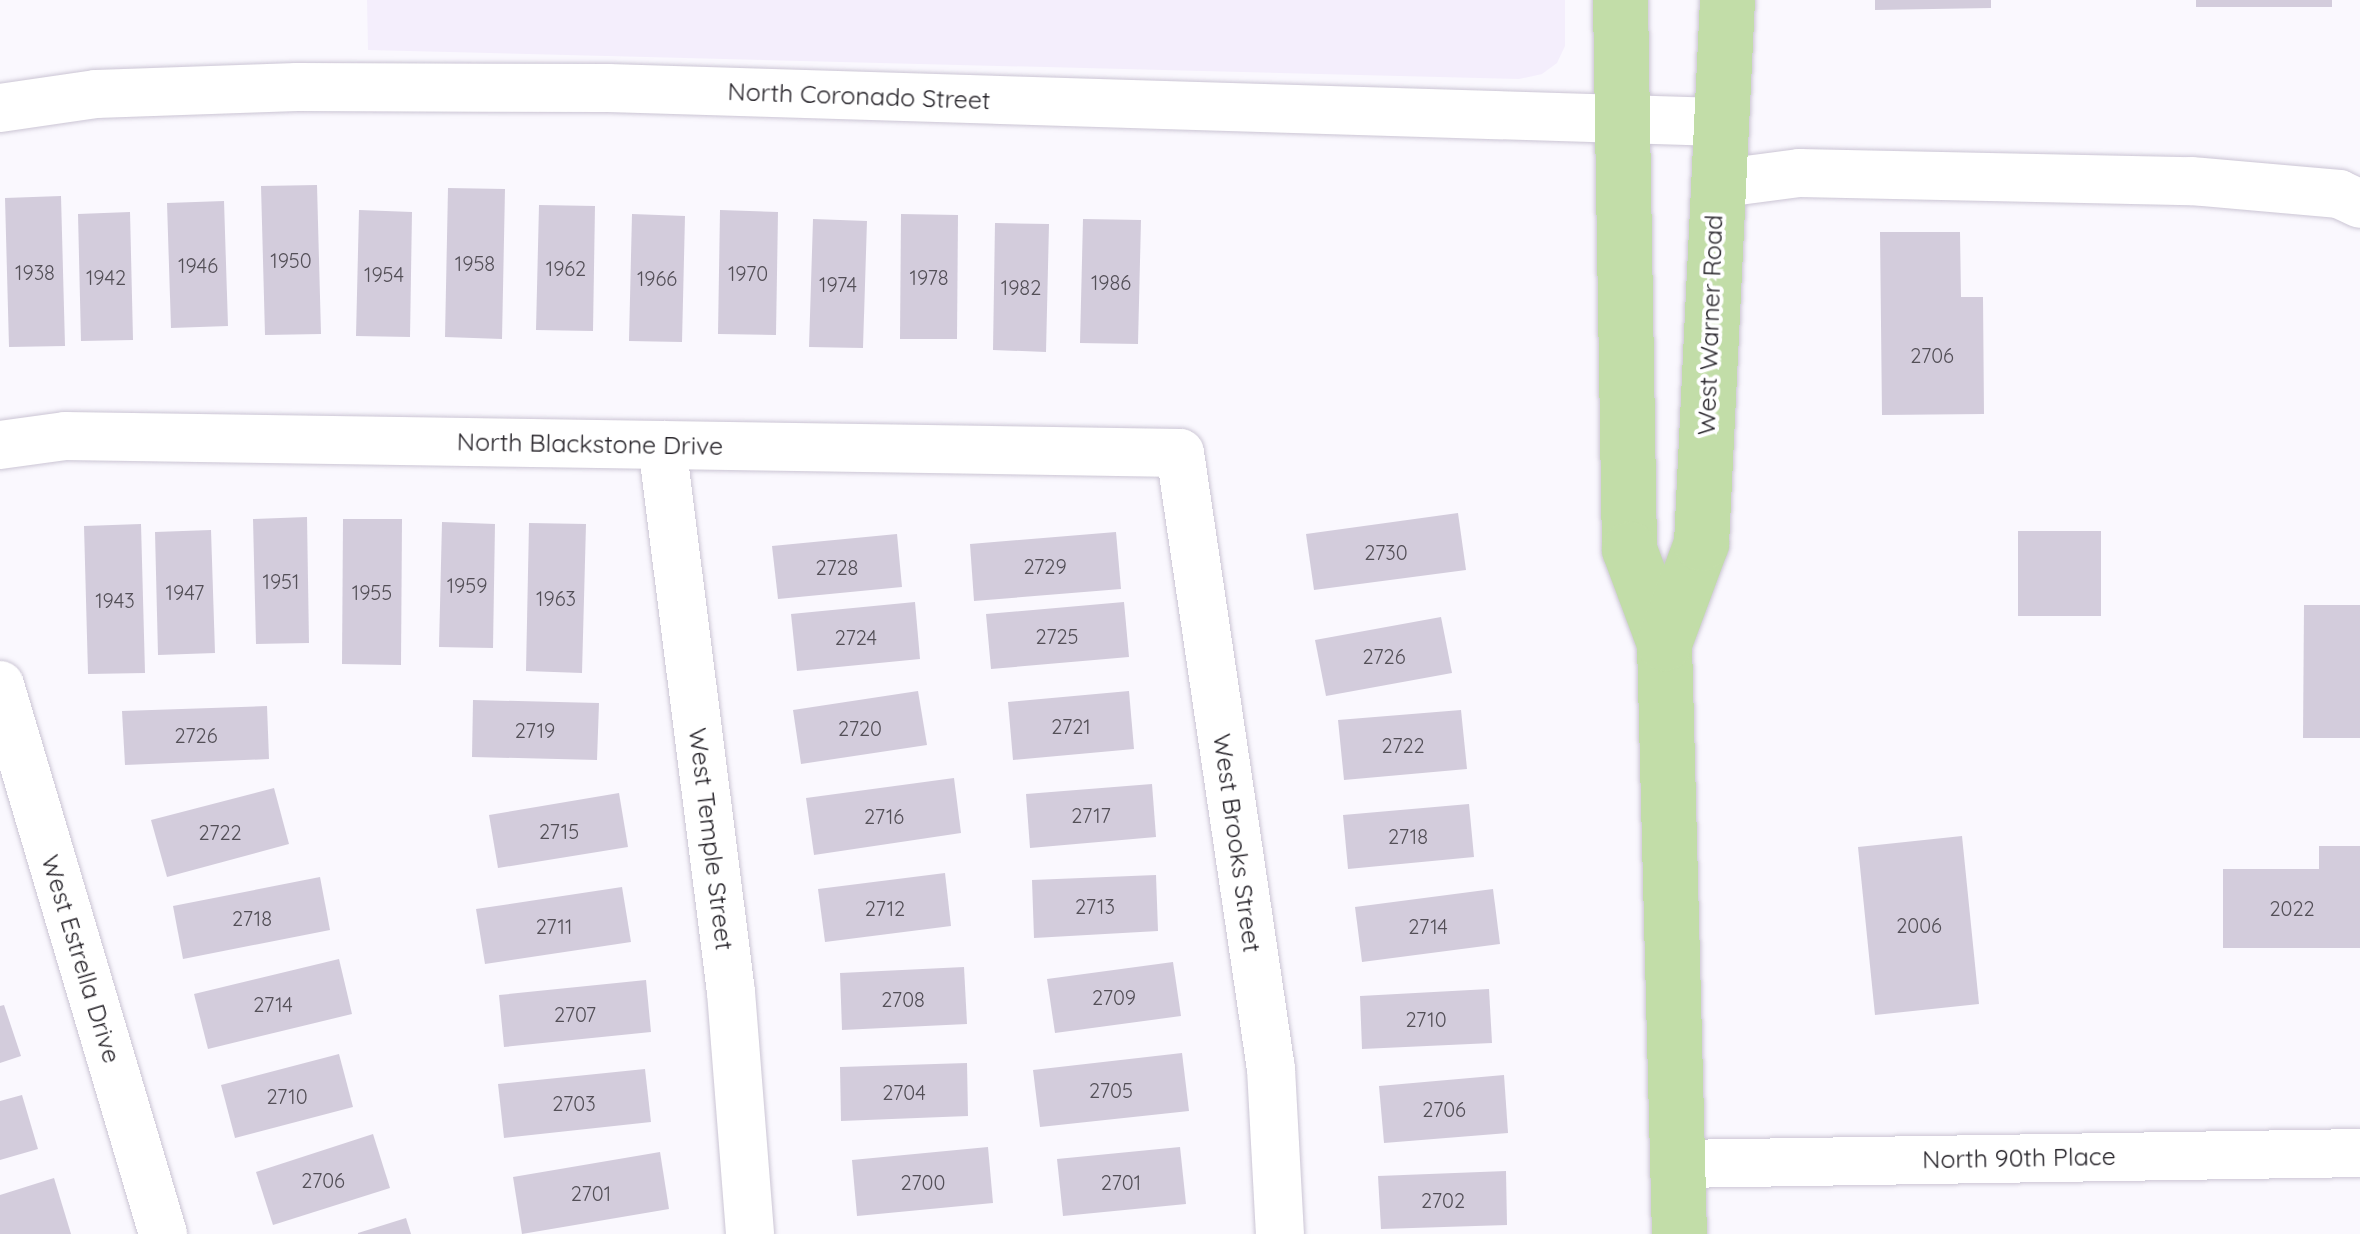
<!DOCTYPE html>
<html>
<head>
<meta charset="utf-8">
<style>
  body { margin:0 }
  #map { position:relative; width:2360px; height:1234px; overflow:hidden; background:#faf8fe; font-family:Quicksand,sans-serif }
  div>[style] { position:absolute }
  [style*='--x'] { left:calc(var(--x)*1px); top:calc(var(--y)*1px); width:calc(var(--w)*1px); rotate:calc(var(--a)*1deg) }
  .built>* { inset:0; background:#f4eefc }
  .building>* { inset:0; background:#d3ccdc }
  .roads { filter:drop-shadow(0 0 2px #cbc5d4) drop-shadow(0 0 2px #cbc5d4) }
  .minor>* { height:48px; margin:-24px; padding:0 24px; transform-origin:24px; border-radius:24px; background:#fff }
  .major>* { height:55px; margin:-27.5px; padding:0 27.5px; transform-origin:27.5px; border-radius:27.5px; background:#c2dda8 }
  span { translate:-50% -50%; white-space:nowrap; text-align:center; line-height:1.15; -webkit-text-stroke:8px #fff; paint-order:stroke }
  .number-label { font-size:20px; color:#534f57 }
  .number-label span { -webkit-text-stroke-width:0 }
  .street-label { font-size:25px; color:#28252b }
</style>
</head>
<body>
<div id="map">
  <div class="built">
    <div style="clip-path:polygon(367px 0,1565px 0,1565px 46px,1557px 63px,1542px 74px,1519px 79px,368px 50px)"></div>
  </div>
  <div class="building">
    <div style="clip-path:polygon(1875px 0,1991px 0,1991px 8px,1875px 10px)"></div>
    <div style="clip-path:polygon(2196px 0,2332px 0,2332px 7px,2196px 7px)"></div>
    <div style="clip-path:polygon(317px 185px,321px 334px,265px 335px,261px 186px)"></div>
    <div style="clip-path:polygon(448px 188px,505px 189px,502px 339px,445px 337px)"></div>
    <div style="clip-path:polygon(61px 196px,65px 346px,9px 347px,5px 198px)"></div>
    <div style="clip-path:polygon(224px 201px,228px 326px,171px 328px,167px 203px)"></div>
    <div style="clip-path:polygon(539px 205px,595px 206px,593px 331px,536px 330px)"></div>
    <div style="clip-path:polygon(359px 210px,412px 212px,410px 337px,356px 336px)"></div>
    <div style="clip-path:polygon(720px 210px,778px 212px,776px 335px,718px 334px)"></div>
    <div style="clip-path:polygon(130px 212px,133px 340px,81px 341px,78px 214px)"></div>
    <div style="clip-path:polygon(632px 214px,685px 216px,682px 342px,629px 341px)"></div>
    <div style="clip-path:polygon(901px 214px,958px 215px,957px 339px,900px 339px)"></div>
    <div style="clip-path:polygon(813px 219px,867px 221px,863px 348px,809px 347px)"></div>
    <div style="clip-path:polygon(1083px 219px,1141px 220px,1138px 344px,1080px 343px)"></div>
    <div style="clip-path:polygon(995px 223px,1049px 224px,1046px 352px,993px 350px)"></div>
    <div style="clip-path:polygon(1880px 232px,1960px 232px,1961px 297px,1983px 297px,1984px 414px,1882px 415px)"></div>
    <div style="clip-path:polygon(1458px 513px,1466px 570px,1314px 590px,1306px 534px)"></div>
    <div style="clip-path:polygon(307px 517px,309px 643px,256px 644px,253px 519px)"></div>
    <div style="clip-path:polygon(343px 519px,402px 519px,401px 665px,342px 664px)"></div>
    <div style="clip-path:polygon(442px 522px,495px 524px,493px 648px,439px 647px)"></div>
    <div style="clip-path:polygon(529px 523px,586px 524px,582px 673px,526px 671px)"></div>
    <div style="clip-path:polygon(141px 524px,145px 673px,88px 674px,84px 526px)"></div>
    <div style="clip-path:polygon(211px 530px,215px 653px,158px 655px,155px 532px)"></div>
    <div style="clip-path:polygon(2018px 531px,2101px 531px,2101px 616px,2018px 616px)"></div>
    <div style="clip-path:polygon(1116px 532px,1121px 589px,974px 601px,970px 544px)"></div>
    <div style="clip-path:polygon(897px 534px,902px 587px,778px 599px,772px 546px)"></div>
    <div style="clip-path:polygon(915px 602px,920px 659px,797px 671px,791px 614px)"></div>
    <div style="clip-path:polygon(1124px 602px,1129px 657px,991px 669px,986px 614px)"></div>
    <div style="clip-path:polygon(2304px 605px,2360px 605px,2360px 738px,2303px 738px)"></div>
    <div style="clip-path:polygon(1441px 617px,1452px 673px,1326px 696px,1315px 640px)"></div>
    <div style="clip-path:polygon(918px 691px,927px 745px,801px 764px,793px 710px)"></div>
    <div style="clip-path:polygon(1129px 691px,1134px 749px,1013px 760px,1008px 702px)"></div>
    <div style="clip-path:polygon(473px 700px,599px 703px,597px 760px,472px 757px)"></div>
    <div style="clip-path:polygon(267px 706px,269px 759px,125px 765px,122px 711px)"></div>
    <div style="clip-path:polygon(1461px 710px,1467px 769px,1344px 780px,1338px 720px)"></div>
    <div style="clip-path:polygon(954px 778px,961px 833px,814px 855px,806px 798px)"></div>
    <div style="clip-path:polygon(1152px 784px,1156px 837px,1030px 848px,1026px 794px)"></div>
    <div style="clip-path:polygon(274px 788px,289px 844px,167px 877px,151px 820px)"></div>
    <div style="clip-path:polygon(619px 793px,628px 847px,498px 868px,489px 815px)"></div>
    <div style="clip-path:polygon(1469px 804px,1474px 857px,1348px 869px,1343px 815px)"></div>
    <div style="clip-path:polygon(1962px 836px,1979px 1004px,1875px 1015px,1858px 847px)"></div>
    <div style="clip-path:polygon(2319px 846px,2360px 846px,2360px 948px,2223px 948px,2223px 869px,2319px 869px)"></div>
    <div style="clip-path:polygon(945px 873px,951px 926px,825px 942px,818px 889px)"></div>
    <div style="clip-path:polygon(1156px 875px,1158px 931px,1034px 938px,1032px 880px)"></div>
    <div style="clip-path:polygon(320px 877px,330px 930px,183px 959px,173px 906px)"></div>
    <div style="clip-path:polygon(622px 887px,631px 942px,485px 964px,476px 909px)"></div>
    <div style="clip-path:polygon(1493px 889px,1500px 944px,1362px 962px,1355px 907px)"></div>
    <div style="clip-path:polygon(339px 959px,352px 1014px,208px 1049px,194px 994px)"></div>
    <div style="clip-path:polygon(1173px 962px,1181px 1016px,1055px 1033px,1047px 979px)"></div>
    <div style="clip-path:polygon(964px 967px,967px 1024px,842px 1030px,840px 973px)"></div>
    <div style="clip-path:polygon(646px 980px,651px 1032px,504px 1047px,499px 995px)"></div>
    <div style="clip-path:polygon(1489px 989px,1492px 1043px,1362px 1049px,1360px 996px)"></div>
    <div style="clip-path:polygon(4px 1005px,21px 1056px,0 1063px,0 1006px)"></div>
    <div style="clip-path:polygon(1182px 1053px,1189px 1111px,1040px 1127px,1033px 1070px)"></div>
    <div style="clip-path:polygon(339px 1054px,353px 1107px,235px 1138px,221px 1085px)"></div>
    <div style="clip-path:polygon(967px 1063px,968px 1116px,841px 1121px,840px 1067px)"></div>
    <div style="clip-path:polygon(645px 1069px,651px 1122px,504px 1138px,498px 1084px)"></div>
    <div style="clip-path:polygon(1504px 1075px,1508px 1133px,1384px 1143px,1379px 1086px)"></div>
    <div style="clip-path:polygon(22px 1095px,38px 1149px,0 1160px,0 1101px)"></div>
    <div style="clip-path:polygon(373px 1134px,390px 1188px,273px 1225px,256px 1172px)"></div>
    <div style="clip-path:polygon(988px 1147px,993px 1203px,857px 1216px,852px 1160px)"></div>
    <div style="clip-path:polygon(1180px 1147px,1186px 1204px,1063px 1216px,1057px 1159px)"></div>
    <div style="clip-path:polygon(660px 1152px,669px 1209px,522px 1234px,513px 1177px)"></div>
    <div style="clip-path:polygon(1506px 1171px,1507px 1225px,1381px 1229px,1378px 1176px)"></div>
    <div style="clip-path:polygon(54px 1178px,71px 1234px,0 1234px,0 1195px)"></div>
    <div style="clip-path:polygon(406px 1218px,411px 1234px,358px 1234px,358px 1233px)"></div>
  </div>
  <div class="roads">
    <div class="minor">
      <div style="--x:0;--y:108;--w:97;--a:-8.3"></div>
      <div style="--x:96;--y:94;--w:201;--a:-2"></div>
      <div style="--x:297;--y:87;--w:311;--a:0.2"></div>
      <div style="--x:608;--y:88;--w:1112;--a:1.75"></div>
      <div style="--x:1716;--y:184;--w:84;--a:-7.5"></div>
      <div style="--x:1799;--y:173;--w:392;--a:1.2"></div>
      <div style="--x:2191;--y:181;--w:149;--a:5"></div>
      <div style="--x:2339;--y:194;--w:23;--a:25"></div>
      <div style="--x:0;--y:445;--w:66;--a:-7.9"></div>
      <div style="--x:65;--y:436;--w:1115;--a:0.87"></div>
      <div style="--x:1180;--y:453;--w:623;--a:81.6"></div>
      <div style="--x:1271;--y:1069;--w:165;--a:86.9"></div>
      <div style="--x:662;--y:445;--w:551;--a:82.81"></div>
      <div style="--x:731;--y:992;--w:243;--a:85.5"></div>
      <div style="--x:0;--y:685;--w:573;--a:73.46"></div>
      <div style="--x:1678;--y:1164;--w:682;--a:-0.92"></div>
    </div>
    <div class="major">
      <div style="--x:1620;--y:0;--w:549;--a:89.06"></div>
      <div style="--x:1629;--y:549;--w:100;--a:69.6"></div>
      <div style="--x:1664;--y:643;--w:591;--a:88.55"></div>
      <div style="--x:1664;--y:643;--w:107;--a:-69.7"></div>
      <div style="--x:1701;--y:543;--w:544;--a:-87.26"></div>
    </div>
  </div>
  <div class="number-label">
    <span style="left:291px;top:260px">1950</span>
    <span style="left:475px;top:263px">1958</span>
    <span style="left:198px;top:265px">1946</span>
    <span style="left:566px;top:268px">1962</span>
    <span style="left:35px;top:272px">1938</span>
    <span style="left:748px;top:273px">1970</span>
    <span style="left:384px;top:274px">1954</span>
    <span style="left:106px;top:277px">1942</span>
    <span style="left:929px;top:277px">1978</span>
    <span style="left:657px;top:278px">1966</span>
    <span style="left:1111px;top:282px">1986</span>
    <span style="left:838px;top:284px">1974</span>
    <span style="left:1021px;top:287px">1982</span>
    <span style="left:1932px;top:355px">2706</span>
    <span style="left:1386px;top:552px">2730</span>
    <span style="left:1045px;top:566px">2729</span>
    <span style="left:837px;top:567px">2728</span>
    <span style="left:281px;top:581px">1951</span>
    <span style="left:467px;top:585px">1959</span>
    <span style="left:185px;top:592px">1947</span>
    <span style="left:372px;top:592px">1955</span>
    <span style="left:556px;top:598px">1963</span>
    <span style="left:115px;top:600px">1943</span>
    <span style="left:1057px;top:636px">2725</span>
    <span style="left:856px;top:637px">2724</span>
    <span style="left:1384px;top:656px">2726</span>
    <span style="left:1071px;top:726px">2721</span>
    <span style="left:860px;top:728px">2720</span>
    <span style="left:535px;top:730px">2719</span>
    <span style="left:196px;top:735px">2726</span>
    <span style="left:1403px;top:745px">2722</span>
    <span style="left:1091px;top:815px">2717</span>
    <span style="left:884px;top:816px">2716</span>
    <span style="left:559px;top:831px">2715</span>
    <span style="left:220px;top:832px">2722</span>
    <span style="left:1408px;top:836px">2718</span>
    <span style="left:1095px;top:906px">2713</span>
    <span style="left:885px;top:908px">2712</span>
    <span style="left:2292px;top:908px">2022</span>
    <span style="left:252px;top:918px">2718</span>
    <span style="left:1919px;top:925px">2006</span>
    <span style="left:554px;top:926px">2711</span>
    <span style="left:1428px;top:926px">2714</span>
    <span style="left:1114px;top:997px">2709</span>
    <span style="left:903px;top:999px">2708</span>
    <span style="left:273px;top:1004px">2714</span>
    <span style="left:575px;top:1014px">2707</span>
    <span style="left:1426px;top:1019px">2710</span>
    <span style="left:1111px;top:1090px">2705</span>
    <span style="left:904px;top:1092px">2704</span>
    <span style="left:287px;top:1096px">2710</span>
    <span style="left:574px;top:1103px">2703</span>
    <span style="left:1444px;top:1109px">2706</span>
    <span style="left:323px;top:1180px">2706</span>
    <span style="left:923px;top:1182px">2700</span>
    <span style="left:1121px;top:1182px">2701</span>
    <span style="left:591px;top:1193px">2701</span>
    <span style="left:1443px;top:1200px">2702</span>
  </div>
  <div class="street-label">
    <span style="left:859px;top:96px;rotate:2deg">North Coronado Street</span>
    <span style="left:1710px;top:325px;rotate:-88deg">West Warner Road</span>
    <span style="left:590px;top:444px;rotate:1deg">North Blackstone Drive</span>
    <span style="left:711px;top:839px;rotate:83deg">West Temple Street</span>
    <span style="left:1237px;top:843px;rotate:82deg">West Brooks Street</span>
    <span style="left:81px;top:959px;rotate:73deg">West Estrella Drive</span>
    <span style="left:2019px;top:1158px;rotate:-1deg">North 90th Place</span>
  </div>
</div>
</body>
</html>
